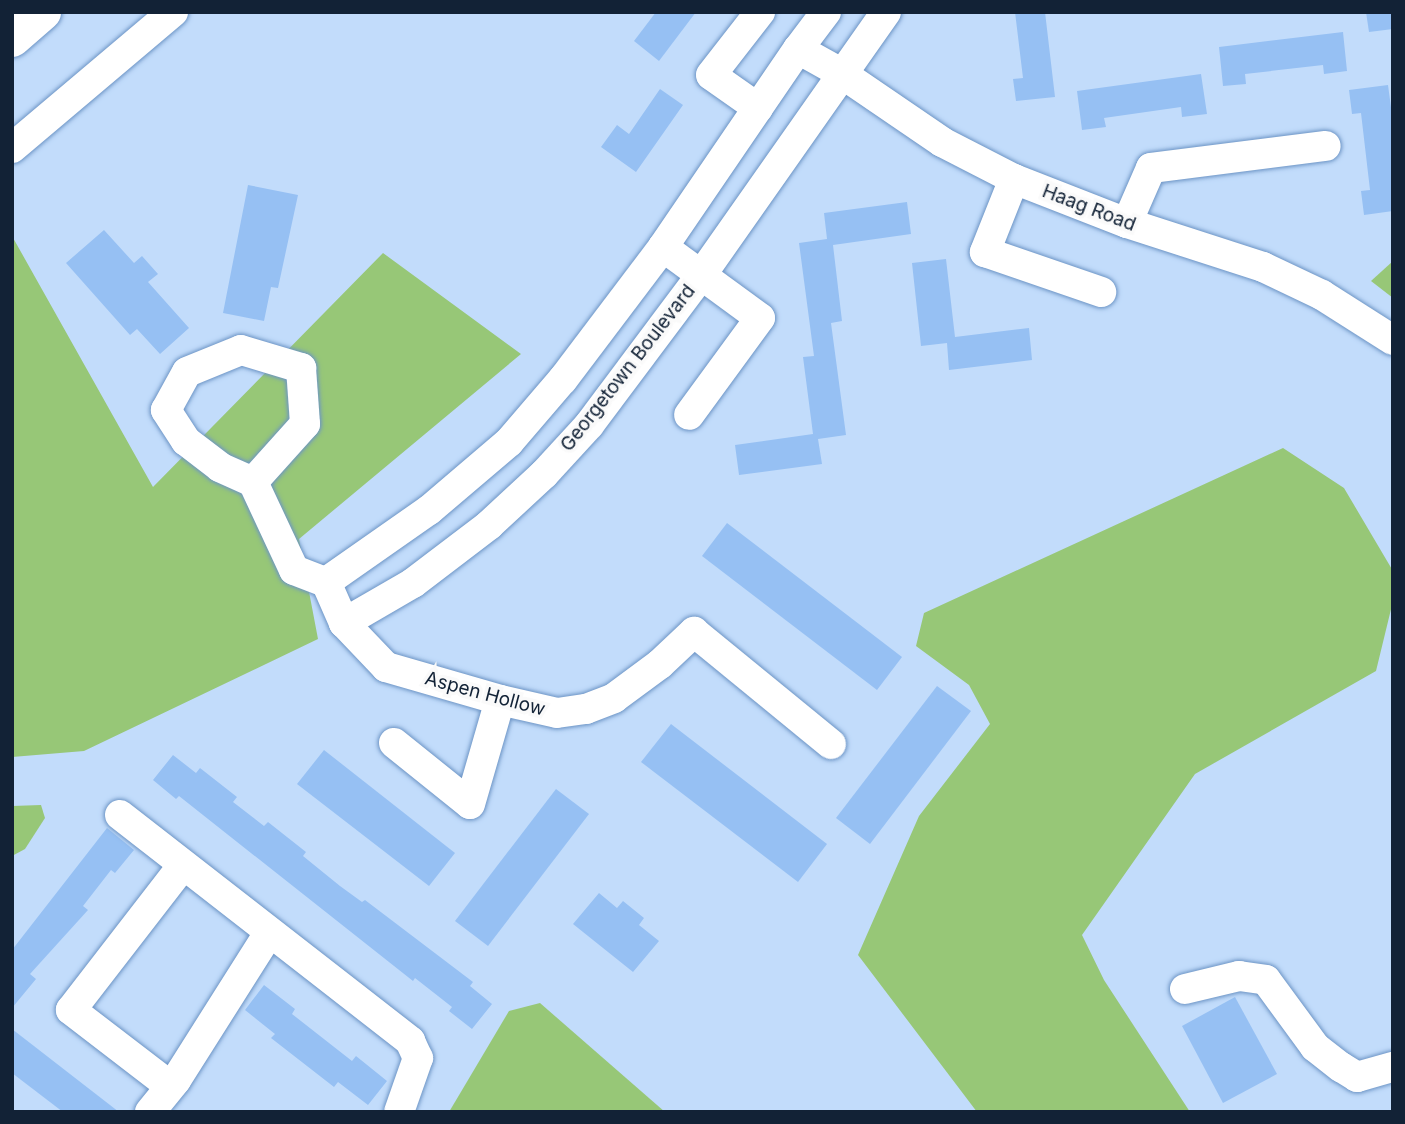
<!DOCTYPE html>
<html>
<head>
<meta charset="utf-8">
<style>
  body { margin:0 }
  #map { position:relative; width:1405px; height:1124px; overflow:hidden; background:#c2dcfb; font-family:Inter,sans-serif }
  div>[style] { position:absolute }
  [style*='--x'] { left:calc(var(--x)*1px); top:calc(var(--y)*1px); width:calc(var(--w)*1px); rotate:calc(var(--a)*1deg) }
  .green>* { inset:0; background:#97c777 }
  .building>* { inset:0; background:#96c0f3 }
  .roads { filter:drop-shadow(0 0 2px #6c94c5) drop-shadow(0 0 2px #6c94c5) }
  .minor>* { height:30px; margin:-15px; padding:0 15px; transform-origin:15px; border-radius:15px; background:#fff }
  .highway>* { height:38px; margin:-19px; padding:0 19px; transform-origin:19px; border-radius:19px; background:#fff }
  span { translate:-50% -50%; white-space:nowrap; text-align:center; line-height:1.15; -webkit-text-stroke:7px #fafafa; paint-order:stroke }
  .street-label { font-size:19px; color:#122236 }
  .frame { position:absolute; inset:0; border:14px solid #122236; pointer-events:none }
</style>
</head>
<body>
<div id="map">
  <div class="green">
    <div style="clip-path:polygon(12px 236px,153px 487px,383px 253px,521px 354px,299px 539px,318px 639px,84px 751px,12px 757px)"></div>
    <div style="clip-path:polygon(1393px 261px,1393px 298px,1371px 281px)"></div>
    <div style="clip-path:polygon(1283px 448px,1344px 488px,1393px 571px,1393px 601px,1376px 671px,1195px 774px,1082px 935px,1104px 980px,1190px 1112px,977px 1112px,858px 955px,919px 816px,990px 724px,969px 685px,916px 646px,924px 613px)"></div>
    <div style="clip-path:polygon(41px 805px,45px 818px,25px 849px,12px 856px,12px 806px)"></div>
    <div style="clip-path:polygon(540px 1003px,665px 1112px,449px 1112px,509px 1011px)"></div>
  </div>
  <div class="building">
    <div style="clip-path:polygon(656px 12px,696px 12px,659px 61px,634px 41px)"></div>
    <div style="clip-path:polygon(1015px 12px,1045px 12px,1055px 97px,1016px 101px,1013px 79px,1023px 78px)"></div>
    <div style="clip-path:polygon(1366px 12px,1393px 12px,1393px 29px,1369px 32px)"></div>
    <div style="clip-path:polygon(1343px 32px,1347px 71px,1324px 74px,1323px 65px,1245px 74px,1246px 84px,1223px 86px,1219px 47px)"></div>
    <div style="clip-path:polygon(1201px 74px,1207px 114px,1182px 117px,1181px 107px,1104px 118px,1106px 127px,1082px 130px,1077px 91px)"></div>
    <div style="clip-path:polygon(1388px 85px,1393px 122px,1393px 211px,1364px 215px,1361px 191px,1370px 190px,1361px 113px,1352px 114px,1349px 90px)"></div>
    <div style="clip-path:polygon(660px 89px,683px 105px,636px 172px,601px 147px,617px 125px,629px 134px)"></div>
    <div style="clip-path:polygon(248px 185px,298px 195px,278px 288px,271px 287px,264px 321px,223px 313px)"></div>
    <div style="clip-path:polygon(907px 202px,911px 234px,833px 245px,842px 321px,831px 323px,846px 435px,818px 439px,822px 464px,739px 475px,735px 445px,813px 434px,803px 357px,814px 356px,799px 243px,827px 239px,824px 213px)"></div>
    <div style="clip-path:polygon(104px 230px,134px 263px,142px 256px,158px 274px,148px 282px,189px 328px,160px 354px,137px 329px,130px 335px,66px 263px)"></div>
    <div style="clip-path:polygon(946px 259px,955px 337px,1029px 328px,1032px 360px,949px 370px,947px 343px,921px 346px,912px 263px)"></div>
    <div style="clip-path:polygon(727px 523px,902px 657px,877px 690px,702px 556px)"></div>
    <div style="clip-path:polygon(937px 686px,971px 711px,870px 844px,836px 818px)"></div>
    <div style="clip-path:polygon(671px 724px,827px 844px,798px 882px,641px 762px)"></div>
    <div style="clip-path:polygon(324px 750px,455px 853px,429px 886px,297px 784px)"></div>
    <div style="clip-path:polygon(173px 755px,196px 773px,200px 768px,237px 797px,233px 802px,264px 826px,268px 822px,306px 852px,303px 856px,340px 886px,362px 902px,365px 900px,473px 982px,470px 986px,492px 1004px,472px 1029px,449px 1011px,452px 1007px,415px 978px,413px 981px,179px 796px,176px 799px,153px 780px)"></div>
    <div style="clip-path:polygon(556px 789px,589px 814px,488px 946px,455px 921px)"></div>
    <div style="clip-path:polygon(107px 828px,134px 850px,115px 873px,111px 870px,83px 906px,88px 910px,30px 974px,36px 979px,12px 1008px,12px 950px)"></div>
    <div style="clip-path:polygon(599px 893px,617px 908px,623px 901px,644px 918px,639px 925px,659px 941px,633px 972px,573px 924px)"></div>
    <div style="clip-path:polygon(264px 985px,295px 1009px,292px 1014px,352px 1061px,356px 1056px,387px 1081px,368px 1105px,338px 1082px,334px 1087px,271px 1038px,275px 1034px,245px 1010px)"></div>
    <div style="clip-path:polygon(1235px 997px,1277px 1074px,1223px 1103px,1182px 1026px)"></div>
    <div style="clip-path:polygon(12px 1029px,119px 1112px,63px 1112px,12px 1073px)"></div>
  </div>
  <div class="roads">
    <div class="minor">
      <div style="--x:826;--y:12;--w:46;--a:127.1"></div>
      <div style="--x:798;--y:49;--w:240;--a:124.3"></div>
      <div style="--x:663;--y:247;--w:166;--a:127.1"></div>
      <div style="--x:563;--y:379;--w:83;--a:130.6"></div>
      <div style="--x:509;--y:442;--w:105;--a:139.6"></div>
      <div style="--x:429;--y:510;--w:126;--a:145"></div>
      <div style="--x:326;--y:582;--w:45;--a:66.3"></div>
      <div style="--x:344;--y:623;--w:80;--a:-30.1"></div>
      <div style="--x:413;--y:583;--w:96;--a:-37.3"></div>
      <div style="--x:489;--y:525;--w:75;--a:-42.8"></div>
      <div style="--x:544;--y:474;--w:67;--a:-47.4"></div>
      <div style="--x:589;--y:425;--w:189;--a:-53.2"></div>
      <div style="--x:702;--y:274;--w:320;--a:-54.9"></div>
      <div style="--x:798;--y:49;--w:49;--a:29.2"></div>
      <div style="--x:841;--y:73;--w:122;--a:34.3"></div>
      <div style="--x:942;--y:142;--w:81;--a:27.2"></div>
      <div style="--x:1014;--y:179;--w:121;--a:21.3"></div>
      <div style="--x:1127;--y:223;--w:143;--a:17.9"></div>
      <div style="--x:1263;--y:267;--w:65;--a:25.4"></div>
      <div style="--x:1322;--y:295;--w:84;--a:32.4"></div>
      <div style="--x:758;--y:108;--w:57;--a:-144.9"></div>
      <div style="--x:711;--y:75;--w:80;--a:-52.1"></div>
      <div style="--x:12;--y:148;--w:211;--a:-40.2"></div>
      <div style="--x:1014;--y:179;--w:79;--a:111.7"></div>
      <div style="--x:985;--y:252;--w:123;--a:19"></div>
      <div style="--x:1127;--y:223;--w:60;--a:-66.4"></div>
      <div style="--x:1151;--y:168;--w:176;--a:-7.2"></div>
      <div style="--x:663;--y:247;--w:120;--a:36.2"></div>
      <div style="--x:760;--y:318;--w:120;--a:126.2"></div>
      <div style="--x:253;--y:482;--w:36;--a:-156"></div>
      <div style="--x:220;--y:467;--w:43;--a:-142.6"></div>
      <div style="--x:186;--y:441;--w:37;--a:-123"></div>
      <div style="--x:166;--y:410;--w:43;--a:-61.1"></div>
      <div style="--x:187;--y:372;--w:58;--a:-22.2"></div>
      <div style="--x:241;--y:350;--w:63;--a:16.7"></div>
      <div style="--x:301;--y:368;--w:56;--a:85.9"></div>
      <div style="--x:305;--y:424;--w:78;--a:131.9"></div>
      <div style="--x:253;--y:482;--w:97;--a:65"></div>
      <div style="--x:294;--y:570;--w:34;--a:21"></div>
      <div style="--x:344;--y:623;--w:61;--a:46.3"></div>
      <div style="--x:386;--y:667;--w:119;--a:16.1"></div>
      <div style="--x:500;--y:700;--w:58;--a:12.8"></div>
      <div style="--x:557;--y:713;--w:29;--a:-8"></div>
      <div style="--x:586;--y:709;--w:30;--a:-21"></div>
      <div style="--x:614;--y:698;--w:57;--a:-36.5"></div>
      <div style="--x:660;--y:664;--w:47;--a:-43.3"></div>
      <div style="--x:694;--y:632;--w:177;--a:39.3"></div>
      <div style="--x:394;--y:743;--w:97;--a:38.8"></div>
      <div style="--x:470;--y:804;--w:108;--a:-73.9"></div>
      <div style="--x:120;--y:815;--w:368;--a:37.9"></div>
      <div style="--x:410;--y:1041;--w:19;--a:65"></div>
      <div style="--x:418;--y:1058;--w:57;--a:109.4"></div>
      <div style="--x:1185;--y:989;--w:56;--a:-13.5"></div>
      <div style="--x:1239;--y:976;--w:27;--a:8"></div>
      <div style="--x:1266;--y:980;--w:83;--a:53.8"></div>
      <div style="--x:1315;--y:1047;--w:33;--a:38"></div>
      <div style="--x:1341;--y:1067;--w:19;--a:32"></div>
      <div style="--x:1357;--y:1077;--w:37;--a:-16"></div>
      <div style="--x:170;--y:1086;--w:125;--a:-142.5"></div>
      <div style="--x:71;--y:1010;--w:183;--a:-52.3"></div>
      <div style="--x:150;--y:1112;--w:41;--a:-50.9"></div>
      <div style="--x:176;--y:1080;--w:174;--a:-57.7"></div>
    </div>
    <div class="highway">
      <div style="--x:12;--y:38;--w:40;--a:-41"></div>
    </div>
  </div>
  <div class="street-label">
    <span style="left:1089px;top:208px;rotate:21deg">Haag Road</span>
    <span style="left:628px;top:368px;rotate:-52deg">Georgetown Boulevard</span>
    <span style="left:485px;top:694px;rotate:15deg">Aspen Hollow</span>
  </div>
  <div class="frame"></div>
</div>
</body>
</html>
